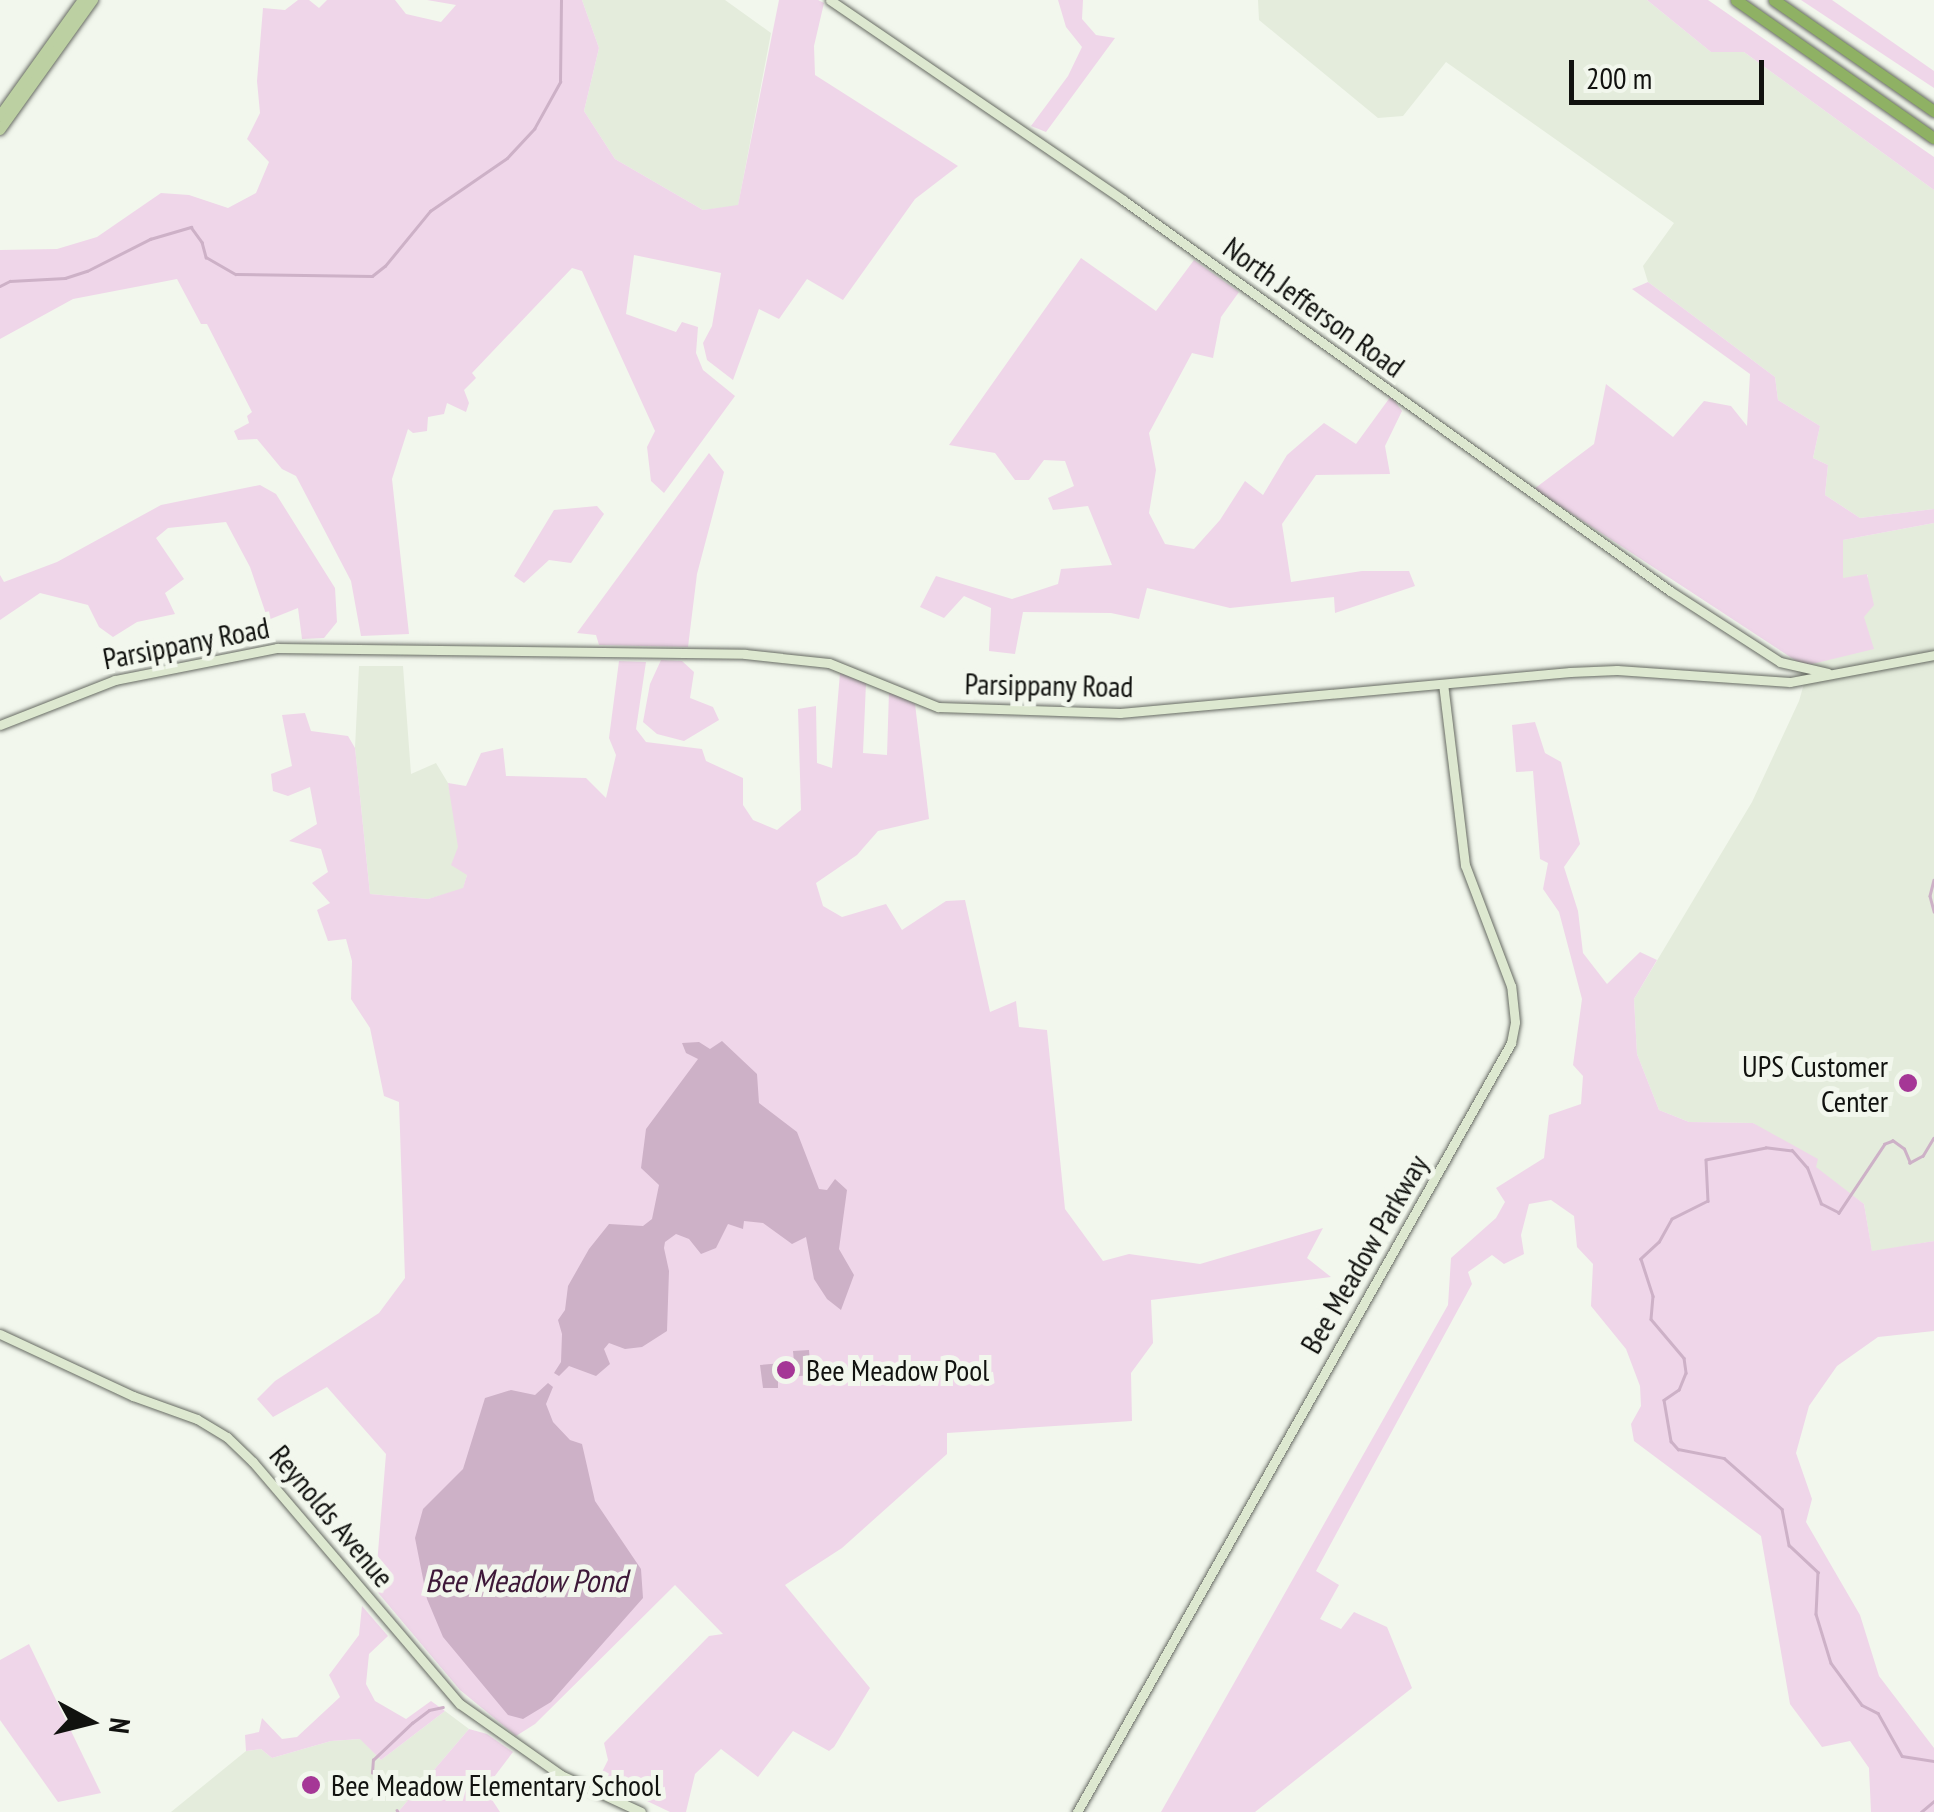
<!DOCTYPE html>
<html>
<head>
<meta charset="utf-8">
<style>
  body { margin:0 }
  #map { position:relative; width:1934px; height:1812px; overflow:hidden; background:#f2f7ed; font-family:"PT Sans Narrow",sans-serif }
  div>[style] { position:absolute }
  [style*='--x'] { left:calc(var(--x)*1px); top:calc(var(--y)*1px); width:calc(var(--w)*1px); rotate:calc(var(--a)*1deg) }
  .built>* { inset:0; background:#e4ecdc }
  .green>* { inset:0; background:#efd6e9 }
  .water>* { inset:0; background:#cdb1c7 }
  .stream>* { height:2.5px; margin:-1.25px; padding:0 1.25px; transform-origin:1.25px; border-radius:1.25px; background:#cdb1c7 }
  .roads { filter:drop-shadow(0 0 2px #676b63) drop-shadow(0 0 2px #676b63) }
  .secondary>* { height:9px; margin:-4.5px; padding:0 4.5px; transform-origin:4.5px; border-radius:4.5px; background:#dde8d0 }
  .primary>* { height:10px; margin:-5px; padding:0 5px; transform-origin:5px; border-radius:5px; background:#bcd0a2 }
  .highway>* { height:11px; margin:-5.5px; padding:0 5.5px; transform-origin:5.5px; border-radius:5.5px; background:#8fb164 }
  .dots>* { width:28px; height:28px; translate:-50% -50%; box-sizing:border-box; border:5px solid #f2f7ed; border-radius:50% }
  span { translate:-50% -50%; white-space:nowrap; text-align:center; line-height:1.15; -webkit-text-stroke:10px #f2f7ed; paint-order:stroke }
  .street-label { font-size:30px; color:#11120f }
  .poi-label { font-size:30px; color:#11120f }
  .right { translate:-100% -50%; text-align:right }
  .left { translate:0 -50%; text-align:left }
  .water-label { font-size:32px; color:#3e1939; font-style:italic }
  .north { position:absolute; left:40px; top:1672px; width:100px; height:100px; -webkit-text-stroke:8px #f2f7ed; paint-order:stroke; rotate:97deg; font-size:28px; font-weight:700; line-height:40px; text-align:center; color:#11120f }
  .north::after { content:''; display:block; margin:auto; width:35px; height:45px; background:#11120f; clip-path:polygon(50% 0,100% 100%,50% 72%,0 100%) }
  .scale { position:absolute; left:1569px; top:60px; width:195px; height:45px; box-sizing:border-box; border:5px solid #11120f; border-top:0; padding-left:12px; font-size:30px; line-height:35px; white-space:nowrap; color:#11120f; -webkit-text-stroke:8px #f2f7ed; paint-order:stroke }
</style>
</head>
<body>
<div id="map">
  <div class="built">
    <div style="clip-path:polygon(582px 0,725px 0,771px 33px,738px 206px,703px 210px,615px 159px,584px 111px,599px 48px)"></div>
    <div style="clip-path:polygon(1258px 0,1647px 0,1711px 52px,1744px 52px,1934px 190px,1934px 509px,1860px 518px,1825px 495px,1828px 465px,1813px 458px,1820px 426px,1778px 400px,1775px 377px,1648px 282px,1643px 266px,1674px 223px,1446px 62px,1403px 116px,1378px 118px,1259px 20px)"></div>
    <div style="clip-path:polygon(1934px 523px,1934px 1241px,1872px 1252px,1864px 1204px,1753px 1123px,1689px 1122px,1659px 1110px,1637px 1054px,1634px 999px,1752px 802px,1799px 701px,1809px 666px,1863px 616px,1868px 575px,1843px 579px,1843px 540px)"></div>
    <div style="clip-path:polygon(359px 666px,403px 666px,411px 774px,436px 763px,448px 783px,467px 875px,463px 889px,428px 899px,370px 894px,355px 748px)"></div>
    <div style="clip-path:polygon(445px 1711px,469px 1729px,398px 1812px,171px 1812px,246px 1751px,261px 1749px,272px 1758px,331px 1741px,361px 1739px,381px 1760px)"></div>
  </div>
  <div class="green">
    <div style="clip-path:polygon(298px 0,309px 0,319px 8px,327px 0,395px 0,406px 14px,441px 22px,456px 5px,427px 0,582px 0,599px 48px,584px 111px,615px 159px,703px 210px,738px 205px,779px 0,818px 0,824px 3px,814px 46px,815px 75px,958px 166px,915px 199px,843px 300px,807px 279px,779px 319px,759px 309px,733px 380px,707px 360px,703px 343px,712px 326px,721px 273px,634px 255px,626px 314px,676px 332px,682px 322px,698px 327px,696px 353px,703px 370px,735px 396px,664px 493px,651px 481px,647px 447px,655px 431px,582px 271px,572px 268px,472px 373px,476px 378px,464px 390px,469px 403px,466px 412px,447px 403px,444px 414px,428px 417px,427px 431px,413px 433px,408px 429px,392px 479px,409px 634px,361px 636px,351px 581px,296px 476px,282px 469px,257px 439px,238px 440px,234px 431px,249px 423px,247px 416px,252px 412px,207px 324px,201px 324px,177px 279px,73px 299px,0 339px,0 250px,57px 249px,97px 237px,161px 193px,189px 195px,228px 208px,256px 193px,269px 162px,247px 139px,260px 113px,257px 81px,263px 8px,285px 10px)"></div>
    <div style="clip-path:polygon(1058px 0,1083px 0,1082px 19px,1096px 35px,1115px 38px,1046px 132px,1031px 126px,1068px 76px,1082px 47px,1066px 27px)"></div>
    <div style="clip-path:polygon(1647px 0,1708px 0,1934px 157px,1934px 190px,1744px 52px,1711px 52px)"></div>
    <div style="clip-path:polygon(1801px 0,1832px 0,1934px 71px,1934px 88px)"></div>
    <div style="clip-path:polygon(1081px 258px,1156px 311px,1194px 260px,1239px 292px,1221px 317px,1213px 358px,1192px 353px,1149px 433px,1156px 470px,1149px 513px,1165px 544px,1194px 549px,1220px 520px,1245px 481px,1263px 495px,1287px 455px,1324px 423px,1356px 444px,1391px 396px,1402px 411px,1385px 446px,1390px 474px,1316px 475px,1282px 524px,1291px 582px,1362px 571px,1409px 571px,1415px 586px,1335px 613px,1334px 597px,1230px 608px,1147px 588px,1139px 619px,1111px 613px,1023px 612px,1015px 654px,989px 651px,991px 608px,964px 596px,944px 618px,920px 607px,936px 576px,1012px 599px,1058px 584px,1061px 569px,1112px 565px,1088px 506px,1053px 510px,1048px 498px,1074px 486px,1065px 461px,1044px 460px,1029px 480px,1015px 480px,995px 453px,949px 445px)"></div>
    <div style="clip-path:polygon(1648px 282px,1775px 377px,1778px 400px,1820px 426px,1813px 458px,1828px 465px,1825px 495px,1860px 518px,1934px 509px,1934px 523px,1843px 540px,1843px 578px,1867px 574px,1874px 605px,1864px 617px,1874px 649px,1804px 666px,1534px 489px,1594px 444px,1606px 384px,1673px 437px,1704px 401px,1731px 406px,1747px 426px,1750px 374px,1632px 289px)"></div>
    <div style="clip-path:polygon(709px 453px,724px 472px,697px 574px,688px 647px,599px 645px,596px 635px,577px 633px)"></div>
    <div style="clip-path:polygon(260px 485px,276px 494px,335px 588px,337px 622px,324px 638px,302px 639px,298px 608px,268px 620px,250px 567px,226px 522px,168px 528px,156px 538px,184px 579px,165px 593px,175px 614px,137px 622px,113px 637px,99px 627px,88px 605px,40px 593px,0 620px,0 575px,4px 582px,57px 562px,161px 505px)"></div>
    <div style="clip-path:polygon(597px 506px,604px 514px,571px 563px,549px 560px,524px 583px,514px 576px,554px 510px)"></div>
    <div style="clip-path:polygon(661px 660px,682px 661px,694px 672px,690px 698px,713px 707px,719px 720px,684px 741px,657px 734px,643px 722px,650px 684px)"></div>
    <div style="clip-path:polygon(619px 661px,646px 662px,636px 729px,646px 742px,702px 749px,706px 761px,743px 778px,743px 805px,753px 820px,777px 830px,801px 810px,798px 709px,816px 706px,817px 763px,832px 768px,840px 673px,866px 683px,863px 753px,887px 755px,889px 691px,915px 704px,929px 819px,878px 831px,857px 855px,816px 883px,823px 906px,842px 917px,886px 904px,902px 930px,946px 901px,965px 900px,990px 1012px,1016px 1001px,1019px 1027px,1047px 1030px,1065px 1209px,1103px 1261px,1129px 1254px,1200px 1264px,1323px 1228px,1307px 1258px,1331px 1277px,1151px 1300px,1153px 1343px,1131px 1373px,1132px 1421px,947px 1433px,947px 1454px,842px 1548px,785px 1585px,870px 1688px,834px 1747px,829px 1751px,793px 1731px,758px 1777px,721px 1749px,695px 1774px,686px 1812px,670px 1812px,599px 1778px,608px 1760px,604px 1743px,709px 1636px,723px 1634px,675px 1585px,535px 1724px,516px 1736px,460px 1690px,375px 1589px,386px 1454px,327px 1387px,273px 1417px,257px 1399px,275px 1381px,379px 1313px,405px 1278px,399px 1102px,384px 1096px,370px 1028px,351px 999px,352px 961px,346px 939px,328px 941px,317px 910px,330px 903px,312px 883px,328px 872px,321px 849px,289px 841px,317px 824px,310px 787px,288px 796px,273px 791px,271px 774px,292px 766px,282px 715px,305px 713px,311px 731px,348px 736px,355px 748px,370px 894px,428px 899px,463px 888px,467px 875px,451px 865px,458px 847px,448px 783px,466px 786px,481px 753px,503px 748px,506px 776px,586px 778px,606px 798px,616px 755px,609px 738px)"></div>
    <div style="clip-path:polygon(1535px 722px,1545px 753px,1561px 762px,1580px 844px,1564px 867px,1578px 911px,1583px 953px,1607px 984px,1640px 952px,1657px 960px,1634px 999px,1637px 1054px,1659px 1110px,1689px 1122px,1753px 1123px,1818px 1159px,1816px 1167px,1864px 1204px,1872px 1251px,1934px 1241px,1934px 1331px,1878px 1337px,1837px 1366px,1809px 1406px,1796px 1453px,1812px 1499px,1806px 1522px,1860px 1615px,1879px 1676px,1934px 1748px,1934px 1812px,1871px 1812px,1869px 1768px,1850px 1741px,1822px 1747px,1790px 1704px,1761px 1536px,1634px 1441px,1631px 1424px,1641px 1406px,1640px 1386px,1626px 1349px,1591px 1306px,1593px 1264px,1577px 1247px,1574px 1216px,1551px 1200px,1529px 1204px,1521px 1235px,1524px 1254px,1504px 1264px,1492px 1255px,1468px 1272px,1472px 1284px,1316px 1571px,1339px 1585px,1320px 1619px,1341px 1629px,1354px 1612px,1387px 1627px,1412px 1688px,1255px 1812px,1161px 1812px,1448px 1305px,1451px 1258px,1496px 1218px,1505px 1202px,1496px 1188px,1544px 1158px,1549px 1115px,1581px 1104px,1583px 1076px,1573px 1065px,1582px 999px,1559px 912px,1543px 889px,1548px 863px,1540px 859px,1533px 771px,1516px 772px,1512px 725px)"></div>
    <div style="clip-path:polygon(362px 1606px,388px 1636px,369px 1654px,366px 1684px,375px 1701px,406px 1719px,431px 1701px,445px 1711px,381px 1760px,360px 1739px,331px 1741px,272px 1758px,261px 1749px,246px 1751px,245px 1735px,259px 1732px,262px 1718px,282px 1739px,297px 1737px,340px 1697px,329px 1675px,359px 1635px)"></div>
    <div style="clip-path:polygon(29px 1644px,101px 1793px,58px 1802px,0 1720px,0 1660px)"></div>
    <div style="clip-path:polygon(469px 1729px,487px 1734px,513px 1752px,485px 1789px,500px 1812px,398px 1812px)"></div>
  </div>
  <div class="water">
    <div style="clip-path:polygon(722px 1041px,757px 1074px,759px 1103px,797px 1132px,819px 1189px,827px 1190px,835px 1179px,847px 1190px,839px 1249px,854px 1275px,841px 1310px,827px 1299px,814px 1279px,806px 1237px,792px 1244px,763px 1223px,744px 1221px,743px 1229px,728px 1224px,716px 1248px,701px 1254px,689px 1239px,676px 1234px,665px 1242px,664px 1248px,669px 1271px,667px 1331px,642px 1347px,625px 1349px,609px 1343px,604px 1349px,610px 1364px,596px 1376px,569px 1366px,559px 1376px,554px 1373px,561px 1362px,562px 1334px,558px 1320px,565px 1310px,568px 1286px,589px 1249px,609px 1224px,643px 1226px,652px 1219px,659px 1185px,641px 1168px,646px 1129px,698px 1059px,686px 1053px,682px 1043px,699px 1042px,710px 1049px)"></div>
    <div style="clip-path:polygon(809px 1350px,811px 1375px,778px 1378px,778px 1388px,763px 1388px,760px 1365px,794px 1362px,793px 1351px)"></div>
    <div style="clip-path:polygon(548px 1383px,553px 1387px,546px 1404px,553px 1422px,570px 1440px,582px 1444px,595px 1501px,641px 1569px,643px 1598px,551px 1702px,523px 1719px,508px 1715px,443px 1637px,427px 1599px,415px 1538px,423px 1509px,463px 1469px,485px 1398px,511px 1390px,535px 1395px)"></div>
  </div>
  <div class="stream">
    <div style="--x:0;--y:286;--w:11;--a:-27"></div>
    <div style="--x:10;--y:281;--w:55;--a:-3.1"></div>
    <div style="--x:65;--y:278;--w:23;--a:-18"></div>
    <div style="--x:87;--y:271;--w:71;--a:-26.9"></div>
    <div style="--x:150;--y:239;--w:43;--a:-16.3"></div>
    <div style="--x:191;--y:227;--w:19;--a:54"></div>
    <div style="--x:202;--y:242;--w:16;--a:75"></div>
    <div style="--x:206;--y:257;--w:34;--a:30"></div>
    <div style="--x:236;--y:274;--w:136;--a:0.8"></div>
    <div style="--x:372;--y:276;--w:16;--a:-38"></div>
    <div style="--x:385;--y:266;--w:71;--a:-50.7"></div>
    <div style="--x:430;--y:211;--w:93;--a:-34.5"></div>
    <div style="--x:507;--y:158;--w:40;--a:-47"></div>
    <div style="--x:534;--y:129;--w:54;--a:-61"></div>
    <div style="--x:560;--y:82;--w:82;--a:-89.3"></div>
    <div style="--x:1934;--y:880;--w:16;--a:104"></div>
    <div style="--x:1930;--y:896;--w:16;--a:75"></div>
    <div style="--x:1934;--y:1138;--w:21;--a:121"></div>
    <div style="--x:1923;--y:1156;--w:15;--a:152"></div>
    <div style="--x:1910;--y:1163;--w:15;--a:-113"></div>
    <div style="--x:1904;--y:1149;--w:14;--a:-144"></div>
    <div style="--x:1893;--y:1141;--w:9;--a:159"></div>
    <div style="--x:1885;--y:1144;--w:83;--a:123.7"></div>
    <div style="--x:1839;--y:1213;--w:20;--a:-153"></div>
    <div style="--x:1821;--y:1204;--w:39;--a:-111"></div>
    <div style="--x:1807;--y:1168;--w:23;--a:-131"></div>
    <div style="--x:1792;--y:1151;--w:26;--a:-173"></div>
    <div style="--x:1766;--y:1148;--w:61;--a:168.7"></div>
    <div style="--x:1706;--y:1160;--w:41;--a:87.2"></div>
    <div style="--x:1708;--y:1201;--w:40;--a:153.4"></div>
    <div style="--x:1672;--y:1219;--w:26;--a:119"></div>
    <div style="--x:1659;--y:1242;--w:25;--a:137"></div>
    <div style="--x:1641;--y:1259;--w:39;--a:72"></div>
    <div style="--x:1653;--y:1296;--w:23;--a:95"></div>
    <div style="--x:1651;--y:1319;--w:51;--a:49.8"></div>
    <div style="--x:1684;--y:1358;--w:15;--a:82"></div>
    <div style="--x:1686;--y:1373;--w:18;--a:112"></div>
    <div style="--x:1679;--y:1390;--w:18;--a:146"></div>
    <div style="--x:1664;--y:1400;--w:42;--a:80.3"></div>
    <div style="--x:1671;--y:1441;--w:11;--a:49"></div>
    <div style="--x:1678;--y:1449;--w:47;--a:11.1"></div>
    <div style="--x:1724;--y:1458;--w:77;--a:41.3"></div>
    <div style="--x:1782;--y:1509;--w:37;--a:79"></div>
    <div style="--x:1789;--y:1545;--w:40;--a:43"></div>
    <div style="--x:1818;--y:1572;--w:42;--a:92.7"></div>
    <div style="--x:1816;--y:1614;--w:51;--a:73"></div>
    <div style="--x:1831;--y:1663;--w:52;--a:53.6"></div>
    <div style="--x:1862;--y:1705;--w:18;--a:27"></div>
    <div style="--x:1878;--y:1713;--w:49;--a:60.8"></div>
    <div style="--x:1902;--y:1756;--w:32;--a:9"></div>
    <div style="--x:372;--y:1773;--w:13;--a:-86"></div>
    <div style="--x:373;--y:1760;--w:54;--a:-43.5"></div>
    <div style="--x:412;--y:1723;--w:21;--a:-37"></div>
    <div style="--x:429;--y:1710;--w:14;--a:-12"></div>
    <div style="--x:397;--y:1810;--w:2;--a:63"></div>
    <div style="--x:1921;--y:1812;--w:17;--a:-40"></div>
  </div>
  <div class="roads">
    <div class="secondary">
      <div style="--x:830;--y:0;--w:355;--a:34.3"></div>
      <div style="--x:1123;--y:200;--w:672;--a:35.56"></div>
      <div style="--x:1670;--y:591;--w:131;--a:32.8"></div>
      <div style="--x:1780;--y:662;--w:49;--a:12.9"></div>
      <div style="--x:0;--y:725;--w:123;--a:-21.4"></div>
      <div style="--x:115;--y:680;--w:165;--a:-11.2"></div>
      <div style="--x:277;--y:648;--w:468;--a:0.7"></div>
      <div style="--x:745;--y:654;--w:84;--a:6.1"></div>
      <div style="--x:829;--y:663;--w:118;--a:22"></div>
      <div style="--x:938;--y:707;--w:182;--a:1.9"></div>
      <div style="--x:1120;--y:713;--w:452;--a:-5.2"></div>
      <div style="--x:1570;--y:672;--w:47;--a:-2.4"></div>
      <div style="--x:1617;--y:670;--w:173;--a:4"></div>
      <div style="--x:1790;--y:682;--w:147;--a:-10.6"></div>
      <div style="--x:0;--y:1334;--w:147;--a:25"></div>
      <div style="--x:133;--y:1396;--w:68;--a:19.8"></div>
      <div style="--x:197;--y:1419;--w:35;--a:31"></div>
      <div style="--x:227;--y:1437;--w:36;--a:44"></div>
      <div style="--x:253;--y:1462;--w:318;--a:49.5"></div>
      <div style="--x:460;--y:1704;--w:123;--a:35.1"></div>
      <div style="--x:561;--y:1775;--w:88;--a:24.8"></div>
      <div style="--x:1077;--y:1812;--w:883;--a:-60.56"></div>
      <div style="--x:1511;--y:1043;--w:21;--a:-79"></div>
      <div style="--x:1515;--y:1022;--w:36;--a:-96"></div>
      <div style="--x:1511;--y:986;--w:129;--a:-110.8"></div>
      <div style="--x:1465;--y:865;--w:182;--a:-96.9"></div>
    </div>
    <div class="primary">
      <div style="--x:0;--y:116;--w:143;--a:-54.4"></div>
      <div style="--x:0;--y:130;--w:160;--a:-54.4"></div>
    </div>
    <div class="highway">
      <div style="--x:1736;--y:0;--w:241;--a:34.9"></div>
      <div style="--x:1774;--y:0;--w:195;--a:34.8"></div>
    </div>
  </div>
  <div class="dots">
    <div style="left:1908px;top:1083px;background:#a53796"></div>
    <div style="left:786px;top:1370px;background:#a53796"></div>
    <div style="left:311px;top:1785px;background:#a53796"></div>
  </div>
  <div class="street-label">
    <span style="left:1314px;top:307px;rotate:36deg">North Jefferson Road</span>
    <span style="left:186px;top:643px;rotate:-11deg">Parsippany Road</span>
    <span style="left:1049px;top:685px;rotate:1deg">Parsippany Road</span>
    <span style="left:1364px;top:1254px;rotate:-60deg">Bee Meadow Parkway</span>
    <span style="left:332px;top:1516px;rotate:50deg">Reynolds Avenue</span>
  </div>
  <div class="poi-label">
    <span class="right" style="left:1888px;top:1083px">UPS Customer<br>Center</span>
    <span class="left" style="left:806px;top:1370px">Bee Meadow Pool</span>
    <span class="left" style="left:331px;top:1785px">Bee Meadow Elementary School</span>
  </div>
  <div class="water-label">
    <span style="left:526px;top:1580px">Bee Meadow Pond</span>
  </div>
  <div class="north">N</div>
  <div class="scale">200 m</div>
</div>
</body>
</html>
